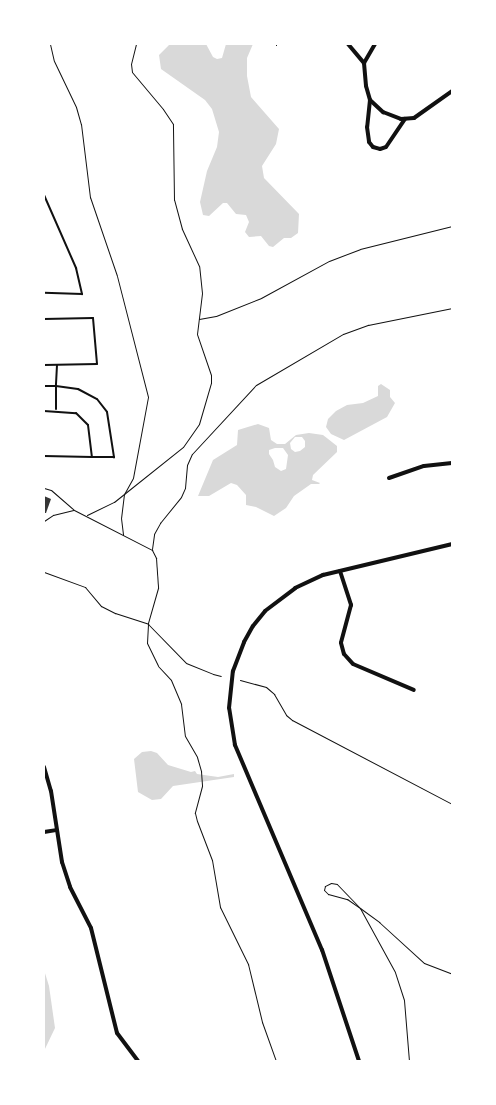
<!DOCTYPE html>
<html>
<head>
<meta charset="utf-8">
<style>
  body { margin:0 }
  #map { position:relative; width:496px; height:1105px; overflow:hidden; background:#fff; font-family:"Roboto Condensed",sans-serif }
  div>[style] { position:absolute }
  [style*='--x'] { left:calc(var(--x)*1px); top:calc(var(--y)*1px); width:calc(var(--w)*1px); rotate:calc(var(--a)*1deg) }
  .water>* { inset:0; background:#d9d9d9 }
  .building>* { inset:0; background:#353535 }
  .path>* { height:1px; margin:-0.5px; padding:0 0.5px; transform-origin:0.5px; border-radius:0.5px; background:#111 }
  .service>* { height:2px; margin:-1px; padding:0 1px; transform-origin:1px; border-radius:1px; background:#111 }
  .minor>* { height:4px; margin:-2px; padding:0 2px; transform-origin:2px; border-radius:2px; background:#111 }
  span { translate:-50% -50%; white-space:nowrap; text-align:center; line-height:1.15; -webkit-text-stroke:4px #fff; paint-order:stroke }
  .frame { position:absolute; inset:0; border:45px solid #fff; pointer-events:none }
</style>
</head>
<body>
<div id="map">
  <div class="water">
    <div style="clip-path:polygon(175px 44px,206px 44px,213px 57px,217px 59px,222px 58px,226px 44px,253px 44px,247px 58px,247px 76px,251px 97px,279px 129px,276px 144px,262px 166px,264px 178px,299px 214px,298px 233px,291px 238px,284px 238px,273px 247px,269px 246px,261px 236px,249px 237px,245px 232px,249px 222px,246px 215px,236px 214px,227px 203px,223px 203px,209px 216px,203px 215px,200px 202px,207px 171px,217px 147px,219px 132px,212px 109px,205px 100px,161px 69px,159px 55px,169px 45px)"></div>
    <div style="clip-path:polygon(381px 384px,390px 390px,390px 397px,395px 403px,387px 417px,344px 440px,331px 434px,326px 427px,328px 419px,336px 411px,347px 405px,363px 403px,378px 396px,378px 386px)"></div>
    <div style="clip-path:polygon(evenodd,258px 424px,269px 428px,271px 440px,277px 444px,285px 444px,296px 435px,309px 433px,323px 435px,337px 446px,337px 452px,313px 475px,312px 480px,320px 483px,319px 484px,311px 484px,294px 496px,286px 508px,274px 516px,256px 507px,246px 505px,246px 495px,237px 485px,231px 483px,209px 496px,198px 496px,213px 460px,237px 445px,238px 430px,258px 424px,295px 437px,302px 437px,305px 441px,305px 447px,300px 451px,295px 452px,291px 449px,290px 443px,295px 437px,258px 424px,275px 448px,283px 448px,288px 455px,286px 469px,281px 471px,275px 467px,273px 460px,269px 454px,269px 450px,275px 448px)"></div>
    <div style="clip-path:polygon(151px 751px,157px 753px,168px 765px,191px 772px,195px 771px,197px 774px,218px 777px,234px 774px,234px 777px,173px 786px,161px 799px,152px 800px,138px 792px,134px 759px,142px 752px)"></div>
    <div style="clip-path:polygon(44px 970px,49px 986px,55px 1028px,44px 1051px)"></div>
  </div>
  <div class="building">
    <div style="clip-path:polygon(44px 496px,51px 499px,46px 513px,44px 513px)"></div>
  </div>
  <div class="path">
    <div style="--x:50;--y:44;--w:17;--a:77"></div>
    <div style="--x:54;--y:61;--w:51;--a:64.4"></div>
    <div style="--x:76;--y:107;--w:18;--a:74"></div>
    <div style="--x:81;--y:124;--w:74;--a:83"></div>
    <div style="--x:90;--y:197;--w:83;--a:71.1"></div>
    <div style="--x:117;--y:276;--w:125;--a:75.6"></div>
    <div style="--x:148;--y:397;--w:82;--a:100.5"></div>
    <div style="--x:133;--y:478;--w:18;--a:119"></div>
    <div style="--x:124;--y:494;--w:24;--a:97"></div>
    <div style="--x:121;--y:518;--w:17;--a:83"></div>
    <div style="--x:276;--y:44;--w:1;--a:90"></div>
    <div style="--x:199;--y:319;--w:17;--a:-10"></div>
    <div style="--x:216;--y:316;--w:48;--a:-21.8"></div>
    <div style="--x:261;--y:298;--w:77;--a:-28.6"></div>
    <div style="--x:329;--y:261;--w:33;--a:-21"></div>
    <div style="--x:360;--y:249;--w:95;--a:-14"></div>
    <div style="--x:44;--y:488;--w:7;--a:16"></div>
    <div style="--x:51;--y:490;--w:30;--a:41"></div>
    <div style="--x:74;--y:510;--w:88;--a:27.1"></div>
    <div style="--x:152;--y:550;--w:9;--a:63"></div>
    <div style="--x:156;--y:558;--w:30;--a:86"></div>
    <div style="--x:158;--y:588;--w:37;--a:106"></div>
    <div style="--x:148;--y:624;--w:19;--a:93"></div>
    <div style="--x:147;--y:643;--w:25;--a:64"></div>
    <div style="--x:158;--y:666;--w:19;--a:47"></div>
    <div style="--x:171;--y:680;--w:26;--a:67"></div>
    <div style="--x:181;--y:704;--w:32;--a:83"></div>
    <div style="--x:185;--y:736;--w:24;--a:60"></div>
    <div style="--x:197;--y:757;--w:15;--a:74"></div>
    <div style="--x:201;--y:771;--w:15;--a:86"></div>
    <div style="--x:202;--y:786;--w:28;--a:105"></div>
    <div style="--x:195;--y:813;--w:8;--a:76"></div>
    <div style="--x:197;--y:821;--w:42;--a:69"></div>
    <div style="--x:212;--y:860;--w:48;--a:80.3"></div>
    <div style="--x:220;--y:907;--w:64;--a:63.8"></div>
    <div style="--x:248;--y:964;--w:60;--a:76.4"></div>
    <div style="--x:262;--y:1022;--w:41;--a:70.3"></div>
    <div style="--x:87;--y:515;--w:30;--a:-26"></div>
    <div style="--x:114;--y:502;--w:88;--a:-38.6"></div>
    <div style="--x:183;--y:447;--w:28;--a:-55"></div>
    <div style="--x:199;--y:424;--w:43;--a:-73.7"></div>
    <div style="--x:211;--y:383;--w:8;--a:-90"></div>
    <div style="--x:211;--y:375;--w:43;--a:-108.9"></div>
    <div style="--x:197;--y:334;--w:41;--a:-83"></div>
    <div style="--x:202;--y:293;--w:27;--a:-96"></div>
    <div style="--x:199;--y:266;--w:41;--a:-114.7"></div>
    <div style="--x:182;--y:229;--w:30;--a:-105"></div>
    <div style="--x:174;--y:200;--w:76;--a:-90.8"></div>
    <div style="--x:173;--y:124;--w:18;--a:-124"></div>
    <div style="--x:163;--y:109;--w:48;--a:-130"></div>
    <div style="--x:132;--y:72;--w:8;--a:-97"></div>
    <div style="--x:131;--y:64;--w:21;--a:-76"></div>
    <div style="--x:44;--y:521;--w:11;--a:-34"></div>
    <div style="--x:53;--y:515;--w:21;--a:-14"></div>
    <div style="--x:152;--y:549;--w:15;--a:-82"></div>
    <div style="--x:154;--y:534;--w:13;--a:-61"></div>
    <div style="--x:160;--y:523;--w:33;--a:-51"></div>
    <div style="--x:181;--y:497;--w:10;--a:-66"></div>
    <div style="--x:185;--y:488;--w:23;--a:-85"></div>
    <div style="--x:187;--y:465;--w:12;--a:-66"></div>
    <div style="--x:192;--y:454;--w:94;--a:-47.2"></div>
    <div style="--x:256;--y:385;--w:101;--a:-30.4"></div>
    <div style="--x:343;--y:334;--w:27;--a:-20"></div>
    <div style="--x:368;--y:325;--w:86;--a:-11.4"></div>
    <div style="--x:44;--y:572;--w:44;--a:20.1"></div>
    <div style="--x:85;--y:587;--w:25;--a:50"></div>
    <div style="--x:101;--y:606;--w:16;--a:27"></div>
    <div style="--x:115;--y:613;--w:35;--a:18"></div>
    <div style="--x:148;--y:624;--w:54;--a:45.7"></div>
    <div style="--x:186;--y:663;--w:29;--a:22"></div>
    <div style="--x:213;--y:674;--w:8;--a:14"></div>
    <div style="--x:240;--y:680;--w:27;--a:15"></div>
    <div style="--x:266;--y:687;--w:11;--a:41"></div>
    <div style="--x:274;--y:694;--w:24;--a:60"></div>
    <div style="--x:286;--y:715;--w:8;--a:40"></div>
    <div style="--x:292;--y:720;--w:181;--a:27.7"></div>
    <div style="--x:409;--y:1061;--w:61;--a:-94.7"></div>
    <div style="--x:404;--y:1000;--w:29;--a:-108"></div>
    <div style="--x:395;--y:972;--w:73;--a:-118.7"></div>
    <div style="--x:360;--y:908;--w:33;--a:-134"></div>
    <div style="--x:337;--y:884;--w:6;--a:-171"></div>
    <div style="--x:331;--y:883;--w:7;--a:153"></div>
    <div style="--x:325;--y:886;--w:4;--a:104"></div>
    <div style="--x:324;--y:890;--w:6;--a:45"></div>
    <div style="--x:328;--y:894;--w:20;--a:15"></div>
    <div style="--x:347;--y:899;--w:16;--a:35"></div>
    <div style="--x:360;--y:908;--w:24;--a:36"></div>
    <div style="--x:379;--y:922;--w:61;--a:42.3"></div>
    <div style="--x:424;--y:963;--w:30;--a:21"></div>
  </div>
  <div class="service">
    <div style="--x:44;--y:195;--w:80;--a:66.3"></div>
    <div style="--x:76;--y:268;--w:27;--a:77"></div>
    <div style="--x:82;--y:294;--w:38;--a:-178"></div>
    <div style="--x:44;--y:322;--w:3;--a:-90"></div>
    <div style="--x:44;--y:319;--w:49;--a:-1.2"></div>
    <div style="--x:93;--y:318;--w:46;--a:85"></div>
    <div style="--x:97;--y:364;--w:53;--a:178.9"></div>
    <div style="--x:57;--y:365;--w:21;--a:93"></div>
    <div style="--x:56;--y:386;--w:22;--a:8"></div>
    <div style="--x:78;--y:389;--w:21;--a:28"></div>
    <div style="--x:97;--y:399;--w:16;--a:52"></div>
    <div style="--x:107;--y:412;--w:46;--a:81.2"></div>
    <div style="--x:114;--y:457;--w:22;--a:180"></div>
    <div style="--x:44;--y:386;--w:12;--a:0"></div>
    <div style="--x:56;--y:386;--w:23;--a:90"></div>
    <div style="--x:44;--y:411;--w:32;--a:4"></div>
    <div style="--x:76;--y:413;--w:17;--a:45"></div>
    <div style="--x:88;--y:425;--w:32;--a:83"></div>
    <div style="--x:92;--y:457;--w:48;--a:-178.8"></div>
  </div>
  <div class="minor">
    <div style="--x:348;--y:44;--w:25;--a:50"></div>
    <div style="--x:375;--y:44;--w:22;--a:120"></div>
    <div style="--x:364;--y:63;--w:23;--a:85"></div>
    <div style="--x:366;--y:86;--w:15;--a:74"></div>
    <div style="--x:370;--y:100;--w:18;--a:43"></div>
    <div style="--x:383;--y:112;--w:19;--a:21"></div>
    <div style="--x:401;--y:119;--w:13;--a:-4"></div>
    <div style="--x:414;--y:118;--w:47;--a:-35.4"></div>
    <div style="--x:370;--y:100;--w:27;--a:96"></div>
    <div style="--x:367;--y:127;--w:15;--a:82"></div>
    <div style="--x:369;--y:142;--w:6;--a:51"></div>
    <div style="--x:373;--y:147;--w:7;--a:16"></div>
    <div style="--x:380;--y:149;--w:6;--a:-18"></div>
    <div style="--x:386;--y:147;--w:34;--a:-56"></div>
    <div style="--x:389;--y:478;--w:37;--a:-19"></div>
    <div style="--x:424;--y:466;--w:28;--a:-6"></div>
    <div style="--x:340;--y:571;--w:36;--a:72"></div>
    <div style="--x:351;--y:605;--w:39;--a:105"></div>
    <div style="--x:341;--y:643;--w:11;--a:75"></div>
    <div style="--x:344;--y:654;--w:13;--a:48"></div>
    <div style="--x:353;--y:664;--w:66;--a:23.1"></div>
    <div style="--x:44;--y:767;--w:25;--a:74"></div>
    <div style="--x:51;--y:791;--w:72;--a:81.2"></div>
    <div style="--x:62;--y:862;--w:26;--a:72"></div>
    <div style="--x:70;--y:887;--w:46;--a:62.9"></div>
    <div style="--x:91;--y:928;--w:108;--a:76.1"></div>
    <div style="--x:117;--y:1033;--w:35;--a:53"></div>
    <div style="--x:44;--y:832;--w:12;--a:-9"></div>
    <div style="--x:359;--y:1061;--w:117;--a:-108.4"></div>
    <div style="--x:322;--y:950;--w:223;--a:-113"></div>
    <div style="--x:235;--y:745;--w:37;--a:-99"></div>
    <div style="--x:229;--y:708;--w:37;--a:-84"></div>
    <div style="--x:233;--y:671;--w:31;--a:-69"></div>
    <div style="--x:244;--y:642;--w:18;--a:-61"></div>
    <div style="--x:253;--y:626;--w:19;--a:-51"></div>
    <div style="--x:265;--y:611;--w:38;--a:-37"></div>
    <div style="--x:295;--y:588;--w:31;--a:-25"></div>
    <div style="--x:323;--y:575;--w:133;--a:-13.5"></div>
  </div>
  <div class="frame"></div>
</div>
</body>
</html>
